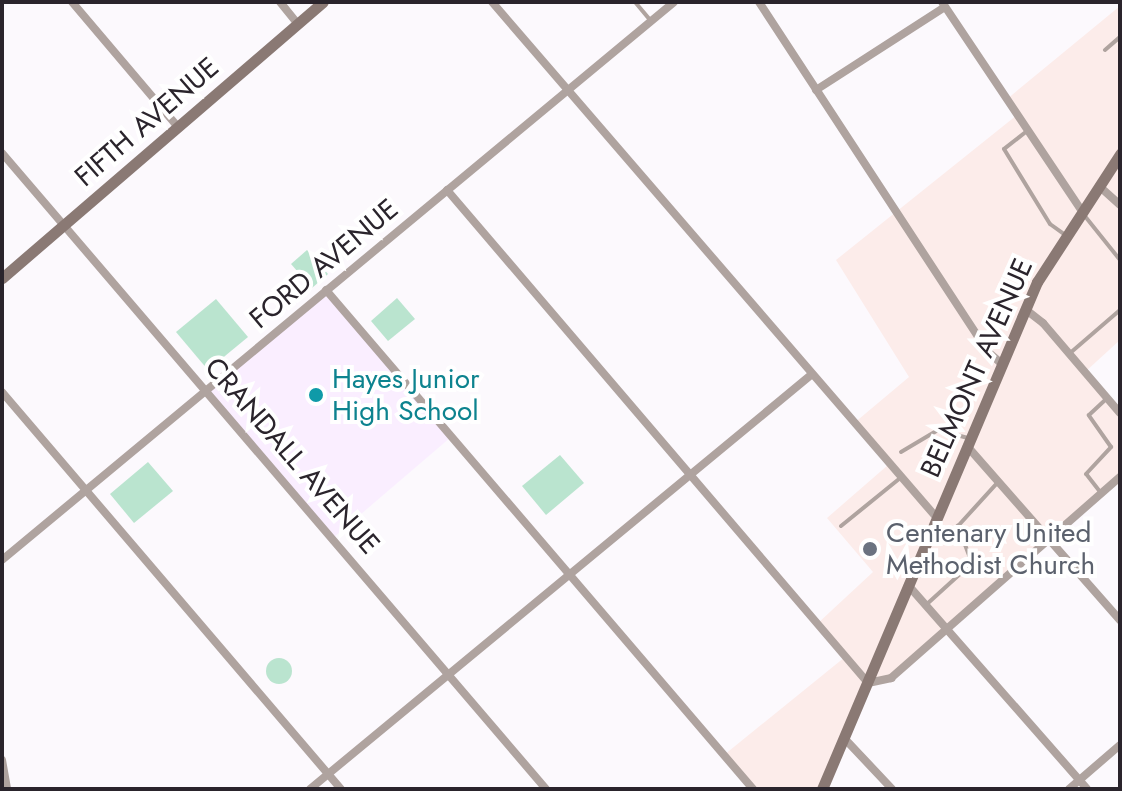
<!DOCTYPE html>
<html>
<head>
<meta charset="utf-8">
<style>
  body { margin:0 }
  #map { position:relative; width:1122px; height:791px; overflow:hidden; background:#fcf9fd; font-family:Jost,sans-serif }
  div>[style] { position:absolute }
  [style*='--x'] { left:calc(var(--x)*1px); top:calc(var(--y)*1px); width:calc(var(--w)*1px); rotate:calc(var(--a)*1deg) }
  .commercial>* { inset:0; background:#fcecea }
  .built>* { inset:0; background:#faeeff }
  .green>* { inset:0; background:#bae4cf }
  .round { border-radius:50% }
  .lane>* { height:4px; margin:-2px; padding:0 2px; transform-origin:2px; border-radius:2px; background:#afa39f }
  .street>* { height:8px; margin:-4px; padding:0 4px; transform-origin:4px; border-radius:4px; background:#afa39f }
  .secondary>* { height:11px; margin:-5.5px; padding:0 5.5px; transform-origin:5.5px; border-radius:5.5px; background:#8a7974 }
  .dots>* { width:22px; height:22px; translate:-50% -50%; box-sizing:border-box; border:4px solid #fff; border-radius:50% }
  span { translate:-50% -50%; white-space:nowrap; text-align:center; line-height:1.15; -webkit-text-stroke:8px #fff; paint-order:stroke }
  .street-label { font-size:28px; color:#2a242c }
  .culture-label { font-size:28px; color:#0d838f }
  .left { translate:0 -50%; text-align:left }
  .worship-label { font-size:28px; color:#5b616d }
  .frame { position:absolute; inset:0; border:4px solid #2a242c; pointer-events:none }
</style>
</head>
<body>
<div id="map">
  <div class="commercial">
    <div style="clip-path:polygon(1120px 6px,1120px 340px,1085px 372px,1120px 413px,1120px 477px,891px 678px,868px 683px,822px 789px,753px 789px,724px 755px,845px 657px,817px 624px,873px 572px,827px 518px,888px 465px,853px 424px,909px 377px,836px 260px,1017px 115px,1007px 99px)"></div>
  </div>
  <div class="built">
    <div style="clip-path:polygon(326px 290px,451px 437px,333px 538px,206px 390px)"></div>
  </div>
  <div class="green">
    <div style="clip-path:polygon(307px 250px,328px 274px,312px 288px,291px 264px)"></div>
    <div style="clip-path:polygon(397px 298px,415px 319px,388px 341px,371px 321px)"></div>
    <div style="clip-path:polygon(216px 299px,248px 337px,208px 370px,176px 332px)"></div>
    <div style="clip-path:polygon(560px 455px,584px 483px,546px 515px,522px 486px)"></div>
    <div style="clip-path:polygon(148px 462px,173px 491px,134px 523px,110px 494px)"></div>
    <div class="round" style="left:266px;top:658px;width:26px;height:26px"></div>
  </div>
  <div class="lane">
    <div style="--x:635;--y:2;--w:25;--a:50"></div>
    <div style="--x:1105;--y:50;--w:20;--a:-41"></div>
    <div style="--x:1027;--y:131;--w:29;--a:142"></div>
    <div style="--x:1004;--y:149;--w:88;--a:58.5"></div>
    <div style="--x:1050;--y:224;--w:17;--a:36"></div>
    <div style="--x:1084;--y:215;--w:58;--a:51.3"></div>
    <div style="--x:1069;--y:354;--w:67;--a:-40.8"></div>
    <div style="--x:901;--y:452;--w:43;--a:-30.7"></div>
    <div style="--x:938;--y:430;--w:31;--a:15"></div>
    <div style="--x:1101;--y:493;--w:24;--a:-128"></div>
    <div style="--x:1086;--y:474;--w:37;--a:-47"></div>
    <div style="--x:1111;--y:447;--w:39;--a:-125"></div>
    <div style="--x:1089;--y:415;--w:25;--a:-43"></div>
    <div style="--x:841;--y:526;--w:75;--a:-39"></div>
    <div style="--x:927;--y:604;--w:61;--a:-42.3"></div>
    <div style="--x:972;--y:563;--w:40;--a:-111"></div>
    <div style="--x:958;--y:526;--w:59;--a:-47.7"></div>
  </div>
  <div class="street">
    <div style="--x:72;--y:2;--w:164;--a:49.7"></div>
    <div style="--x:280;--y:2;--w:28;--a:51"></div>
    <div style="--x:492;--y:2;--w:681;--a:49.23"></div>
    <div style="--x:759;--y:2;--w:417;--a:56.8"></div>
    <div style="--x:987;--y:351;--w:20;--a:41"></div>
    <div style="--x:942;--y:2;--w:252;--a:56.2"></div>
    <div style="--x:816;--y:90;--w:153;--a:-32.8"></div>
    <div style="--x:2;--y:153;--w:837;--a:49.46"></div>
    <div style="--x:1099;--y:186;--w:28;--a:42"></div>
    <div style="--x:447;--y:190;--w:648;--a:49.5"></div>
    <div style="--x:868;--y:683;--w:24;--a:-12"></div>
    <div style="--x:891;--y:678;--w:305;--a:-41.3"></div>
    <div style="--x:326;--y:290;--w:657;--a:49.45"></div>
    <div style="--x:1025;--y:309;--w:23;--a:38"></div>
    <div style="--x:1043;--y:323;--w:118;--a:49.5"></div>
    <div style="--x:2;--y:392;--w:522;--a:49.51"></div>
    <div style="--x:967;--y:446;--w:232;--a:48.7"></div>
    <div style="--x:2;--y:560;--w:873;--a:-39.7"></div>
    <div style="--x:908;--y:585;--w:271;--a:48.7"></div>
    <div style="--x:844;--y:738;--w:70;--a:46.7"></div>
    <div style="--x:2;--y:760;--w:29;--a:80"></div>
    <div style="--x:310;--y:789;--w:650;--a:-39.57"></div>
    <div style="--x:1069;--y:789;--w:67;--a:-40.8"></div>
  </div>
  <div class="secondary">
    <div style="--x:2;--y:278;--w:423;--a:-40.7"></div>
    <div style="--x:822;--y:789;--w:551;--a:-67.02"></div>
    <div style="--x:1037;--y:282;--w:153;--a:-57"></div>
  </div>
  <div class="dots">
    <div style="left:316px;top:395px;background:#0f9aa8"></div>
    <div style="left:870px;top:549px;background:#6b7280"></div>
  </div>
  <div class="street-label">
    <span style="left:147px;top:122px;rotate:-41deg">FIFTH AVENUE</span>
    <span style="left:324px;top:264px;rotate:-40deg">FORD AVENUE</span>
    <span style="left:977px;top:368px;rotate:-66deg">BELMONT AVENUE</span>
    <span style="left:292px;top:456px;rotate:49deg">CRANDALL AVENUE</span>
  </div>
  <div class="culture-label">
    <span class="left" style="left:332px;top:395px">Hayes Junior<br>High School</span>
  </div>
  <div class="worship-label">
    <span class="left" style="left:886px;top:549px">Centenary United<br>Methodist Church</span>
  </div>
  <div class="frame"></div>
</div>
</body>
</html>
